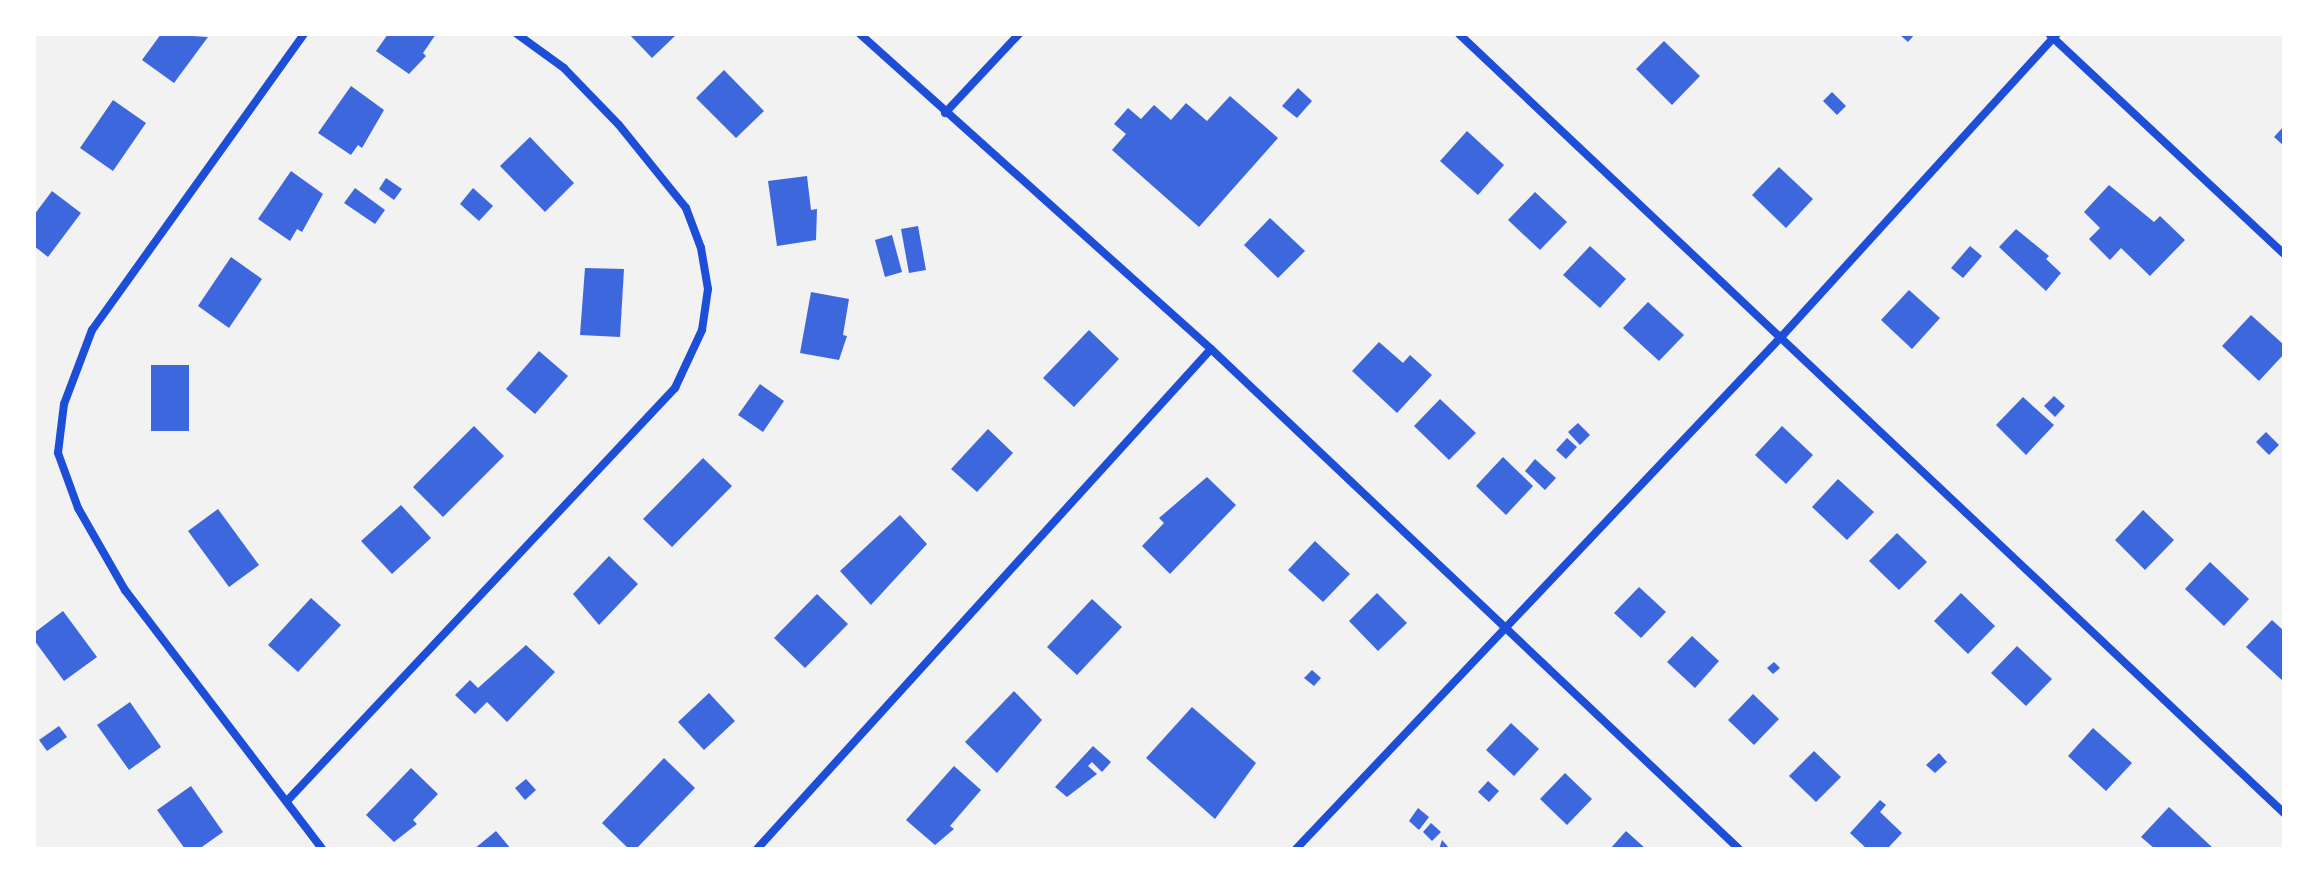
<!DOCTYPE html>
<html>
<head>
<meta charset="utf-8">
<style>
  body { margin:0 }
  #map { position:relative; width:2318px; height:883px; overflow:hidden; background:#f2f2f2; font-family:Ubuntu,sans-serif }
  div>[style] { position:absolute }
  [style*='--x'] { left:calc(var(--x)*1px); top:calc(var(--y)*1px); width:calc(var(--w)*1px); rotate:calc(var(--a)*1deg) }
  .building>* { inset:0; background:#3d67dc }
  .minor>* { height:8px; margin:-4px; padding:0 4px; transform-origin:4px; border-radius:4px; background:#1d4ed8 }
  span { translate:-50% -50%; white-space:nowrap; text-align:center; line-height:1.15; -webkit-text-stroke:7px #fff; paint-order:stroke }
  .frame { position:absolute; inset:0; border:36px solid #fff; pointer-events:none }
</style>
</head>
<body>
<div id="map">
  <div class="building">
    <div style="clip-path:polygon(161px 34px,208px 37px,174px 83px,142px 60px)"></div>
    <div style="clip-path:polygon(388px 34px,436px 34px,423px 53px,426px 56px,409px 74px,376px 51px)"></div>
    <div style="clip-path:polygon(629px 34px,677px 34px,652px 58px)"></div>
    <div style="clip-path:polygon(1899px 34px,1915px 34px,1908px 42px)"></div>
    <div style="clip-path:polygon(1664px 41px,1700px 76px,1672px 105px,1636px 69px)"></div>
    <div style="clip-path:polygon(724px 70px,764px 111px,736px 138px,696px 98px)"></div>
    <div style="clip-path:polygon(351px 86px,384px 110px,362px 148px,358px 145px,351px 155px,318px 133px)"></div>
    <div style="clip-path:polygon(1298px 88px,1312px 101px,1297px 118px,1282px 106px)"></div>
    <div style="clip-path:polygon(1832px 92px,1846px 106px,1837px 115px,1823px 101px)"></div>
    <div style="clip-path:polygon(1230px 96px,1278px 138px,1199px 227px,1112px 150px,1126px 134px,1114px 124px,1128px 108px,1141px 119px,1154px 105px,1171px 120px,1186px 103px,1207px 121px)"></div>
    <div style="clip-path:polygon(113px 100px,146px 123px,113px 171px,80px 148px)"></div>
    <div style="clip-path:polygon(2284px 126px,2284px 146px,2274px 137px)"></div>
    <div style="clip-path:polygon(1467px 131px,1504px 165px,1478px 195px,1440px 161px)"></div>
    <div style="clip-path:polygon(530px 137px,574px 183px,545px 212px,500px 166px)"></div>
    <div style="clip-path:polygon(1779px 167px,1813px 199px,1786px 228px,1752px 195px)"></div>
    <div style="clip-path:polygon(291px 171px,323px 194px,302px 232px,297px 229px,290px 241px,258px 219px)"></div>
    <div style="clip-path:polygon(807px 176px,811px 210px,817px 209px,816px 240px,777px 246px,768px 181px)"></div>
    <div style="clip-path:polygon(386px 178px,402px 189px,394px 200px,379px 189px)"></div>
    <div style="clip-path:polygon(2109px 185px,2154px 222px,2160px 216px,2185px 240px,2150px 276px,2121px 248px,2110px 260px,2089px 239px,2100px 228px,2084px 212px)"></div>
    <div style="clip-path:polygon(355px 188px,385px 210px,375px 224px,344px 203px)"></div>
    <div style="clip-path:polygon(473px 188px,493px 206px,479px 221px,460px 204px)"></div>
    <div style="clip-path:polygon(52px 191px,81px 213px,48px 257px,34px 246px,34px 215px)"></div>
    <div style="clip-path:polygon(1535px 192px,1567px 222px,1540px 250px,1508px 220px)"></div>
    <div style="clip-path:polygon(1270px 218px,1305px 251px,1278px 278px,1244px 245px)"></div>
    <div style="clip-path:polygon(918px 226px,926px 270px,909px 273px,901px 229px)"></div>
    <div style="clip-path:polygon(2016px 229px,2049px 256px,2046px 259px,2061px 273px,2046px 291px,1999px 247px)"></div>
    <div style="clip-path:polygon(892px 235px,902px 272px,885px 277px,875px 240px)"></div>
    <div style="clip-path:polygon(1590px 246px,1626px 279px,1600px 308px,1563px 275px)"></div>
    <div style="clip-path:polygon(1970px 246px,1982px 256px,1963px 278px,1951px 268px)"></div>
    <div style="clip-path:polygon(231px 257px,262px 279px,229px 328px,198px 306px)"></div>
    <div style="clip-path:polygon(585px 268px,624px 269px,620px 337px,580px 335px)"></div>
    <div style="clip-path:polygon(1909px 290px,1940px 318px,1912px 349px,1881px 320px)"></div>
    <div style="clip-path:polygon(811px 292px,849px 299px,843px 335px,847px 336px,839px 360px,800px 353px)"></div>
    <div style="clip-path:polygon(1648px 302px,1684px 335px,1659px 361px,1623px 328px)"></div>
    <div style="clip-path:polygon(2251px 315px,2284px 345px,2284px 354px,2259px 381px,2222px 346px)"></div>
    <div style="clip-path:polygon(1089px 330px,1119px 359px,1074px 407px,1043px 378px)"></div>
    <div style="clip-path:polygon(1379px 342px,1403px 363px,1410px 355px,1432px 375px,1397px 413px,1352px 371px)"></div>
    <div style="clip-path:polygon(539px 351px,568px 376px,535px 414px,506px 389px)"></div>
    <div style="clip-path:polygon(151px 365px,189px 365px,189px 431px,151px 431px)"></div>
    <div style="clip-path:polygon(760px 384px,784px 401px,763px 432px,738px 415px)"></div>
    <div style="clip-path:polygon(2054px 396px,2065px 406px,2055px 417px,2044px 406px)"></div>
    <div style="clip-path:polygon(2023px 397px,2054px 425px,2026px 455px,1996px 425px)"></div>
    <div style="clip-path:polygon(1440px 399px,1476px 433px,1449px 460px,1414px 426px)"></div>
    <div style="clip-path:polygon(1578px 423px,1590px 435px,1580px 445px,1568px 432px)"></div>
    <div style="clip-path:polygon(474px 426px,504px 456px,443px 517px,413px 487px)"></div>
    <div style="clip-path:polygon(1782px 426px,1813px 455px,1786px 484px,1755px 455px)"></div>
    <div style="clip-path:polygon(988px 429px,1013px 453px,977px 492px,951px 469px)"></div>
    <div style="clip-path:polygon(2266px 432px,2279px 445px,2269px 455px,2256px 442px)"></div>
    <div style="clip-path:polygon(1567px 438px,1577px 447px,1566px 459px,1556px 450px)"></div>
    <div style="clip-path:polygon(1503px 457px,1533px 486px,1506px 515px,1476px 486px)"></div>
    <div style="clip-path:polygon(703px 458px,732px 486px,672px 547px,643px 519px)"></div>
    <div style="clip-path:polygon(1535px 459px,1556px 478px,1545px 490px,1525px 471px)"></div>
    <div style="clip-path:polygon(1207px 477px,1236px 505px,1170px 574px,1142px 546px,1164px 523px,1159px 518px)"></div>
    <div style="clip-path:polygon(1838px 479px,1874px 512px,1847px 540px,1812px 507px)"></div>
    <div style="clip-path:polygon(401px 505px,431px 538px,392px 574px,361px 541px)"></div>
    <div style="clip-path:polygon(218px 509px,259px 565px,229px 587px,188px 531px)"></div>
    <div style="clip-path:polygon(2143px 510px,2174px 540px,2145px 570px,2115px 540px)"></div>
    <div style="clip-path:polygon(900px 515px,927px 544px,871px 605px,840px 571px)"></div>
    <div style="clip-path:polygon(1897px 533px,1927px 562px,1899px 590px,1869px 561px)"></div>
    <div style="clip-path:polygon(1315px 541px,1350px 574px,1323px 602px,1288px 570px)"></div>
    <div style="clip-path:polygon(609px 556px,638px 584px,599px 625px,573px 594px)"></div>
    <div style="clip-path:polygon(2210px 562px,2249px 599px,2224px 626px,2185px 589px)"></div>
    <div style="clip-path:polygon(1639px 587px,1666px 612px,1641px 638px,1614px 613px)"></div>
    <div style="clip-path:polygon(1377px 593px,1407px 623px,1378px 651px,1349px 621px)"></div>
    <div style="clip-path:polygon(1961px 593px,1995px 626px,1968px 654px,1934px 621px)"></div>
    <div style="clip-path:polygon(817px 594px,848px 624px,805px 668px,774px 638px)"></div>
    <div style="clip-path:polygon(311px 598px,341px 625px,298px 672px,268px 645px)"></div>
    <div style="clip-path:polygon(1092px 599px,1122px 627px,1077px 675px,1047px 647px)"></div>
    <div style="clip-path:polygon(63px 611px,97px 657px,64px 681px,34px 640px,34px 633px)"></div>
    <div style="clip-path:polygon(2272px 620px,2284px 631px,2284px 682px,2246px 647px)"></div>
    <div style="clip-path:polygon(1692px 636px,1719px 661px,1695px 688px,1667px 662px)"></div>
    <div style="clip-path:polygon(526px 645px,555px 672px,507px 722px,487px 702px,475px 714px,455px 695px,470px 680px,478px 688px)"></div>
    <div style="clip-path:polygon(2017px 646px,2052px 679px,2026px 706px,1991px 673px)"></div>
    <div style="clip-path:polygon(1774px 662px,1780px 668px,1773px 674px,1767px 668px)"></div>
    <div style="clip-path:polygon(1312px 670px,1321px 678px,1314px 686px,1304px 678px)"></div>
    <div style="clip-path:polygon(1014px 691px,1042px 720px,997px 773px,965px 742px)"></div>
    <div style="clip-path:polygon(709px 693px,735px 721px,704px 750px,678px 722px)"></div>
    <div style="clip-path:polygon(1753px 694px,1779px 719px,1754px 745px,1728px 720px)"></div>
    <div style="clip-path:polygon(130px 702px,161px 747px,129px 770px,97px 725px)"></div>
    <div style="clip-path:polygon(1192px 707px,1256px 763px,1215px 819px,1146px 758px)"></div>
    <div style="clip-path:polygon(1511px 723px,1539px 749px,1514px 776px,1486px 750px)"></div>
    <div style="clip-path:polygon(59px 726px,67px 737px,47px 751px,39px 740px)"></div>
    <div style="clip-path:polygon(2093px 728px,2132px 763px,2106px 791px,2068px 756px)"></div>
    <div style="clip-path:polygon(1093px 746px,1111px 762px,1102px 772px,1092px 762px,1088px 766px,1097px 774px,1067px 797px,1055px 787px)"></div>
    <div style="clip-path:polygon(1814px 751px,1841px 777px,1816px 802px,1789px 776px)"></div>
    <div style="clip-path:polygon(1939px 753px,1947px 762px,1935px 773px,1926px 765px)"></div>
    <div style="clip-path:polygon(664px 758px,695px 788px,636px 849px,629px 849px,602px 823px)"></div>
    <div style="clip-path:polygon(954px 766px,981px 790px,950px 826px,954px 829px,935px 845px,906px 820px)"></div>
    <div style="clip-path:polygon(411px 768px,438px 794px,413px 820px,417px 824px,394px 842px,366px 815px)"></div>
    <div style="clip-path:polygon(1565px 773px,1592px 799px,1567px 825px,1540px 799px)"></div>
    <div style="clip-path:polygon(526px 779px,536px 790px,525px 800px,515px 788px)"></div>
    <div style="clip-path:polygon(1488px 781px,1499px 791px,1489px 802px,1478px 792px)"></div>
    <div style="clip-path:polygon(191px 786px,223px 832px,199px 849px,185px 849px,157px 810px)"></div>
    <div style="clip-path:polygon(1880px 800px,1886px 805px,1880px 812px,1902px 833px,1887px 849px,1867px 849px,1850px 833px)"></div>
    <div style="clip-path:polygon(2169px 807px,2214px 849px,2155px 849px,2141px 837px)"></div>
    <div style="clip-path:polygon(1418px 808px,1429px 817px,1419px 830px,1409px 821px)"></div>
    <div style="clip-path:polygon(1431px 823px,1441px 832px,1432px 841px,1423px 832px)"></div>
    <div style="clip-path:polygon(496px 831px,511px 849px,474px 849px)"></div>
    <div style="clip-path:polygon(1626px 831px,1646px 849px,1610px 849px)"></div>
    <div style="clip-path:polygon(1442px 840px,1450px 849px,1439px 849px)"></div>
  </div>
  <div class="minor">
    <div style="--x:304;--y:34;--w:364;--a:125.6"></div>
    <div style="--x:92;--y:330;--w:79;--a:110.7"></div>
    <div style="--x:64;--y:404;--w:49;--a:97"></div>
    <div style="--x:58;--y:453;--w:59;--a:70"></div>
    <div style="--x:78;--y:508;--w:95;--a:60.2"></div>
    <div style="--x:125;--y:590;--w:325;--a:52.7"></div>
    <div style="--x:860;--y:34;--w:472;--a:41.9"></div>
    <div style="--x:1211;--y:349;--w:727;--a:43.44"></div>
    <div style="--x:1459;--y:34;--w:1135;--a:43.36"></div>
    <div style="--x:2050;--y:35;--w:320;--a:43.1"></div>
    <div style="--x:945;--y:113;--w:108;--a:-46.9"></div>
    <div style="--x:287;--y:801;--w:567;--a:-46.79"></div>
    <div style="--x:675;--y:388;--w:64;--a:-65"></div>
    <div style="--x:702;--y:330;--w:41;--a:-81.7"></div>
    <div style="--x:708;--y:289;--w:42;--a:-99.7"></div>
    <div style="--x:701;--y:248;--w:43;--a:-110.6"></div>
    <div style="--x:686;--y:208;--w:107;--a:-128.9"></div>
    <div style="--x:619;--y:125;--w:79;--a:-134"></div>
    <div style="--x:564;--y:68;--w:58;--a:-144.1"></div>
    <div style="--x:757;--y:849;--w:675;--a:-47.76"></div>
    <div style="--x:1296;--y:849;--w:708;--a:-46.55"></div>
    <div style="--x:1783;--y:335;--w:407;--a:-47.7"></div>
  </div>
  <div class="frame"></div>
</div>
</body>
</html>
